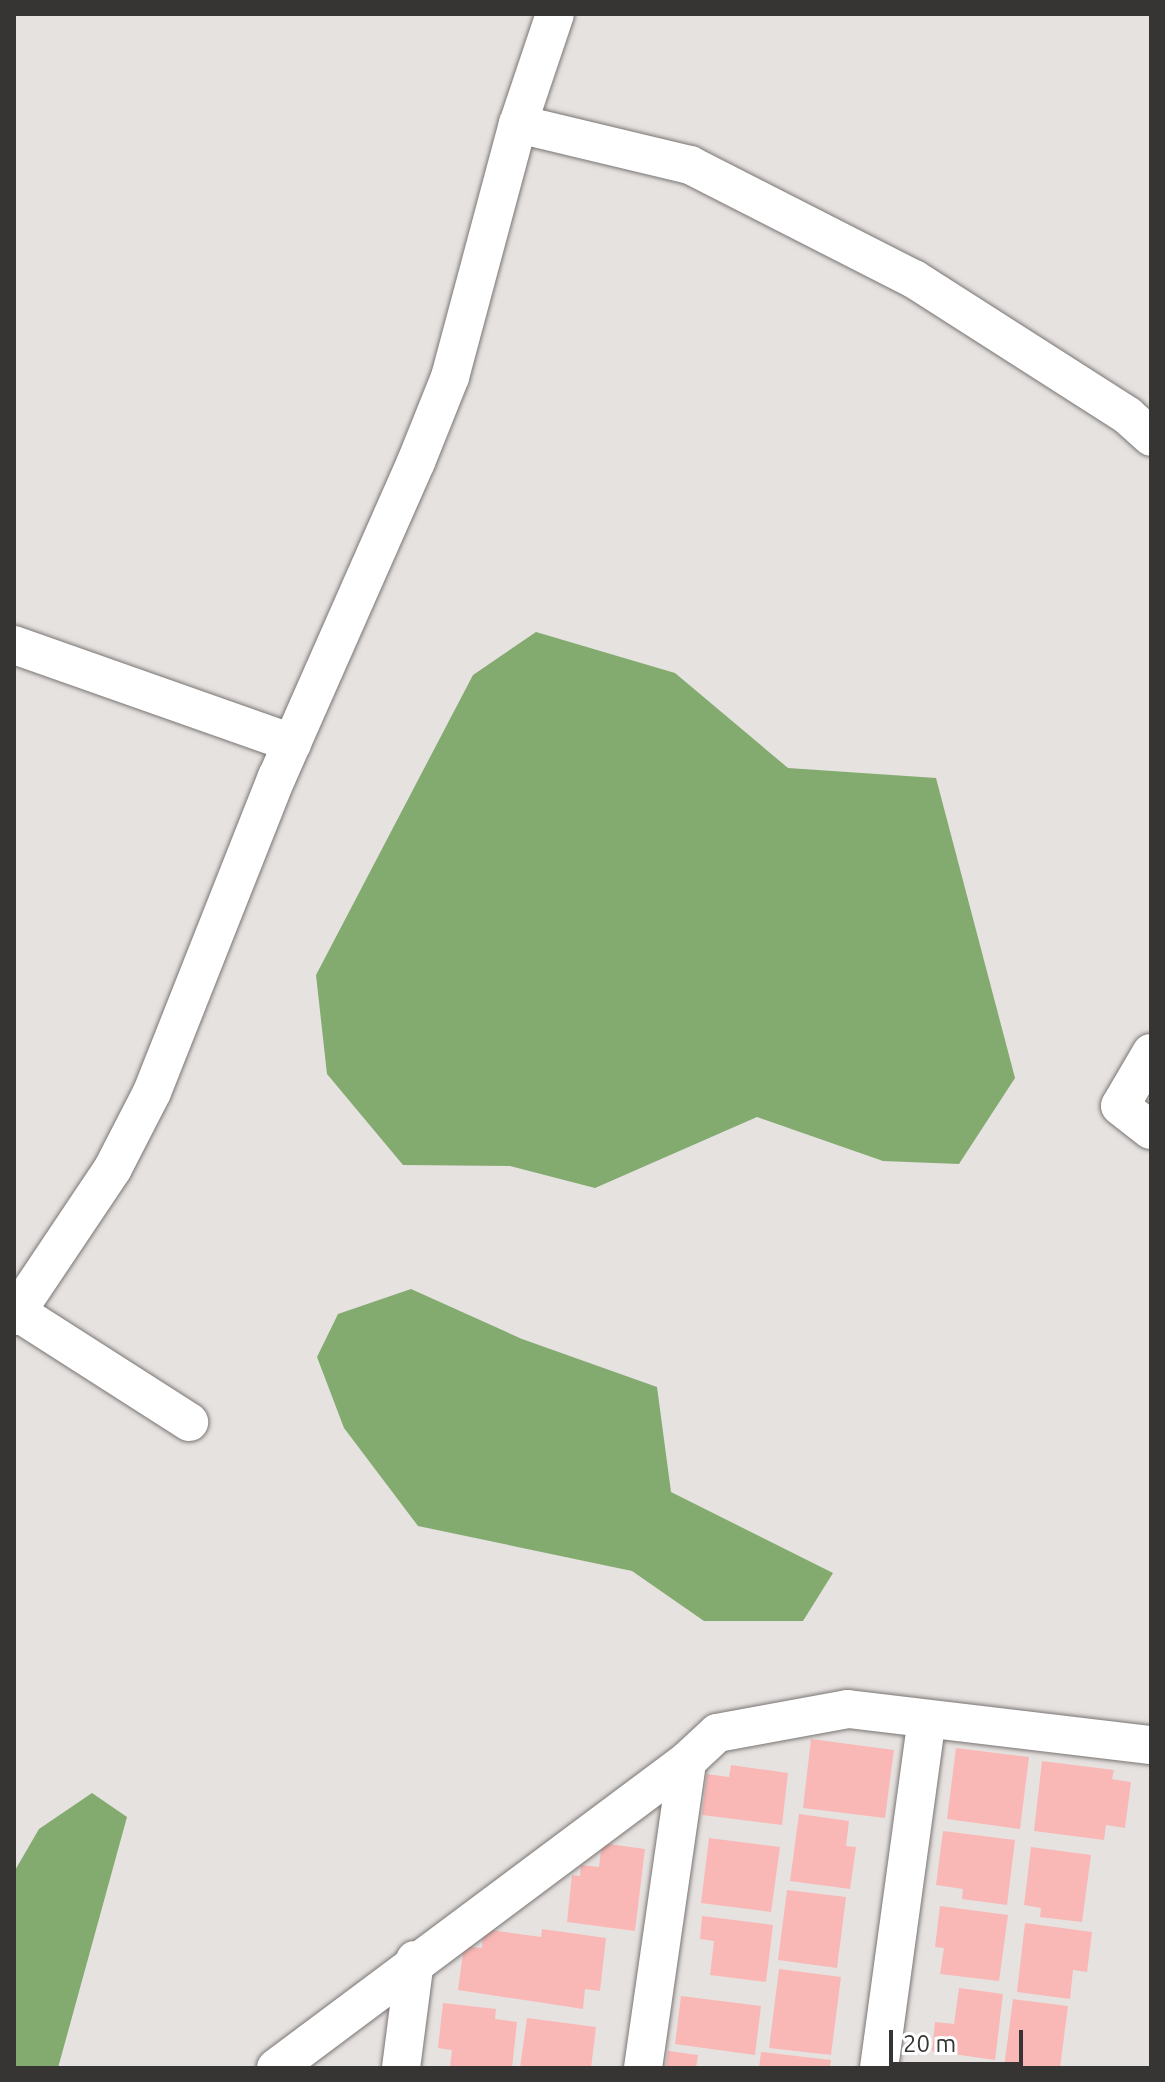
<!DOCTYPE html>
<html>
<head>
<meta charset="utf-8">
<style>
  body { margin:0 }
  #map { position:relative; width:1165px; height:2082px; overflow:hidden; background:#e6e2e0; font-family:Ubuntu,sans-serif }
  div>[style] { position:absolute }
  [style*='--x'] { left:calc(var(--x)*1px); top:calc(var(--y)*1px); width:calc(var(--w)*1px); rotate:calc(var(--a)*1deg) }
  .forest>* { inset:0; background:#83ab70 }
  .building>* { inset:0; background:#f9b8b6 }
  .roads { filter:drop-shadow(0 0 2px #797573) drop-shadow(0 0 2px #797573) }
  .minor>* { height:38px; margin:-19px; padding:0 19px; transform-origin:19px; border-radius:19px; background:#fff }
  span { translate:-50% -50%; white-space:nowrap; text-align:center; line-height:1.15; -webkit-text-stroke:6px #fff; paint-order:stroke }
  .frame { position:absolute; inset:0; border:16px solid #373534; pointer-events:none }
  .scale { position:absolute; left:889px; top:2030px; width:134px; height:36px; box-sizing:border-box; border:4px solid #373534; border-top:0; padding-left:10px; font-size:24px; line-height:28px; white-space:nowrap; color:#373534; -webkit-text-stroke:6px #fff; paint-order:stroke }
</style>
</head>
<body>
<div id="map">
  <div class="forest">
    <div style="clip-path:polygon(536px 632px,675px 673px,788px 768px,936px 778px,1015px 1078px,959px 1164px,883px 1161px,757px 1117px,595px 1188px,510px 1166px,403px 1165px,327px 1074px,316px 975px,473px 675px)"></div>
    <div style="clip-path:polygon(411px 1289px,522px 1339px,657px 1387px,671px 1492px,833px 1573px,803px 1621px,704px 1621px,632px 1571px,418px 1526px,344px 1428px,317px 1357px,338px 1314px)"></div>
    <div style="clip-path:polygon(92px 1793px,127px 1817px,58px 2068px,14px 2068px,14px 1872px,39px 1829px)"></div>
  </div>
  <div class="building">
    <div style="clip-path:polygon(811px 1739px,894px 1750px,885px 1818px,803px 1808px)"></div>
    <div style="clip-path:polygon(956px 1748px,1029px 1757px,1020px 1829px,947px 1819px)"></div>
    <div style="clip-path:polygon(1042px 1761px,1114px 1770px,1112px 1779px,1131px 1782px,1125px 1828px,1106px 1825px,1104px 1840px,1034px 1831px)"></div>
    <div style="clip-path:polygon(731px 1765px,788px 1773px,782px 1825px,702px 1815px,707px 1774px,729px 1777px)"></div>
    <div style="clip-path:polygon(799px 1814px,849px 1821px,846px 1846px,856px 1847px,850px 1889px,790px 1881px)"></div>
    <div style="clip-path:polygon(943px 1831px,1015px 1840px,1007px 1905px,962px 1899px,963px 1889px,936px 1885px)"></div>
    <div style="clip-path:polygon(709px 1838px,780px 1847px,771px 1912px,701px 1903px)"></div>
    <div style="clip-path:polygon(602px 1843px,645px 1849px,635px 1931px,567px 1922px,572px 1875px,580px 1876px,581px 1865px,599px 1867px)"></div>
    <div style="clip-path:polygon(1031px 1847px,1091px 1855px,1082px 1922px,1040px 1917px,1041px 1908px,1024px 1905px)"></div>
    <div style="clip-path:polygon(787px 1890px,846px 1897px,837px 1968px,778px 1960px)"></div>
    <div style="clip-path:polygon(940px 1906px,1008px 1915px,999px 1981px,940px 1974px,944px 1948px,935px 1947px)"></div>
    <div style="clip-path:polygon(702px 1916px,773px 1925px,766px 1982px,710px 1975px,714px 1941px,700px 1939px)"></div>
    <div style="clip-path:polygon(1025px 1923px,1092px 1932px,1087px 1972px,1073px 1970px,1070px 1999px,1017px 1992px)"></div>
    <div style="clip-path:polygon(483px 1929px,541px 1937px,542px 1929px,606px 1938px,600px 1991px,585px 1989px,583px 2009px,458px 1990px,464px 1946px,482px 1948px)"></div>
    <div style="clip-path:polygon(779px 1969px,841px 1977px,831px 2055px,769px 2048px)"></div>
    <div style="clip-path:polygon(959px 1988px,1003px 1994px,995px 2060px,932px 2051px,935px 2022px,954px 2024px)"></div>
    <div style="clip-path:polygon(681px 1996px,761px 2006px,755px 2055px,675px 2044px)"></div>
    <div style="clip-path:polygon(1013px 1999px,1068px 2006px,1060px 2068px,1004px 2068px)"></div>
    <div style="clip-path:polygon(443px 2003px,496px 2009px,495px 2019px,517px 2022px,512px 2068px,450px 2067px,452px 2050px,438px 2048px)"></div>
    <div style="clip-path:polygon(527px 2018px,596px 2027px,591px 2068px,520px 2068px)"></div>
    <div style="clip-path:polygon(668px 2051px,698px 2055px,696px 2068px,666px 2068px)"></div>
    <div style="clip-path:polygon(761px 2052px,831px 2060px,830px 2068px,759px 2068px)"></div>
  </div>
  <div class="roads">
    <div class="minor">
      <div style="--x:518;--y:124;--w:177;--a:13.4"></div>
      <div style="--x:690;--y:165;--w:251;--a:27"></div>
      <div style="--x:914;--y:279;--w:254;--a:32.6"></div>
      <div style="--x:1128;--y:416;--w:31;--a:42"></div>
      <div style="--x:14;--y:645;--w:295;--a:19.4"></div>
      <div style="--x:1151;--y:1053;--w:61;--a:120.3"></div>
      <div style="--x:1120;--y:1106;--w:39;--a:38"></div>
      <div style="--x:14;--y:1310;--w:208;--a:32.6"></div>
      <div style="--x:14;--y:1316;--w:178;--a:-56.2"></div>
      <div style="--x:113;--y:1168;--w:85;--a:-62.8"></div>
      <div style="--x:152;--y:1092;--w:339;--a:-68.4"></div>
      <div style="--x:277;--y:777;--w:344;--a:-66.2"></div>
      <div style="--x:416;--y:462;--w:92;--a:-68.2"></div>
      <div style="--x:450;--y:377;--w:262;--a:-75"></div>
      <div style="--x:518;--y:124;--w:116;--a:-71.4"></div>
      <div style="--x:276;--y:2068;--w:513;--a:-36.76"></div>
      <div style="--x:687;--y:1761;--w:41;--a:-43"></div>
      <div style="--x:717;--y:1733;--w:133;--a:-10.4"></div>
      <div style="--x:848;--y:1709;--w:305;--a:6.8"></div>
      <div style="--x:401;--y:2068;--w:109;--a:-82.6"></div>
      <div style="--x:643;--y:2068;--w:310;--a:-81.8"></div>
      <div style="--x:879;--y:2068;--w:352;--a:-82.2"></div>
    </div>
  </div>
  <div class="frame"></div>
  <div class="scale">20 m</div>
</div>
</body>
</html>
